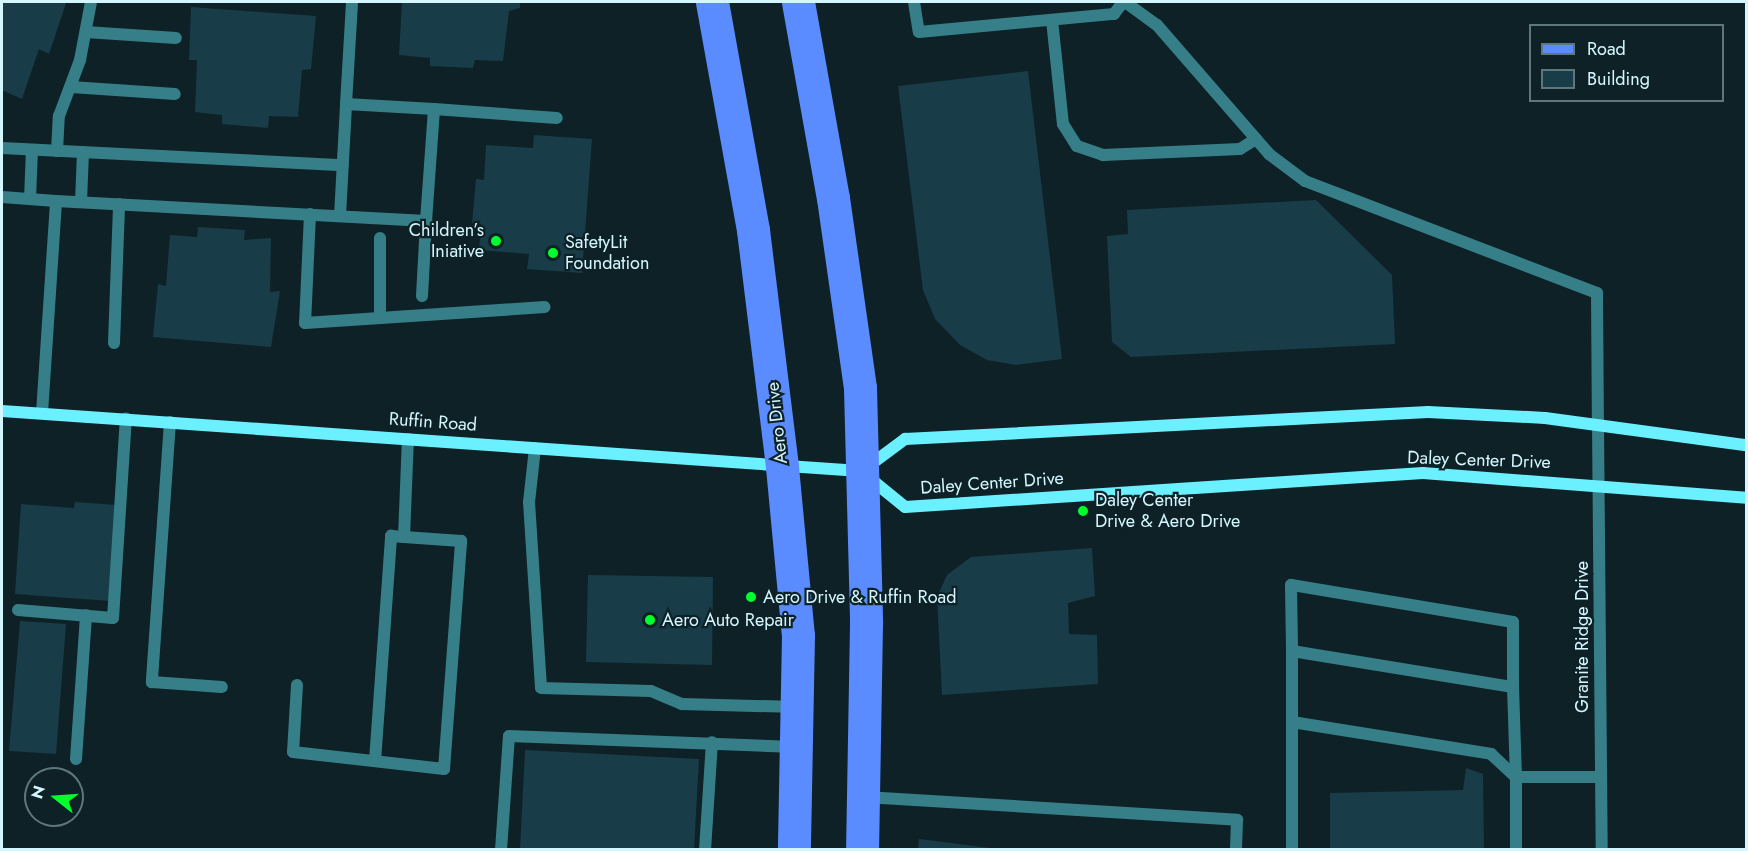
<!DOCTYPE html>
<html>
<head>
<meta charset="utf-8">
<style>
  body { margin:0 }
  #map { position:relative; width:1748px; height:851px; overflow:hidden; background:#0e2127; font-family:Jost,sans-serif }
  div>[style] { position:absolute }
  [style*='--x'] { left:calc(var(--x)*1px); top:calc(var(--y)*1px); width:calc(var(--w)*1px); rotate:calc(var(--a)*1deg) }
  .building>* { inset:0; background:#193c49 }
  .service>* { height:12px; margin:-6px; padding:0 6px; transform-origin:6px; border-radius:6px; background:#377f88 }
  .tertiary>* { height:12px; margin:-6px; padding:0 6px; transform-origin:6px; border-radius:6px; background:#377f88 }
  .secondary>* { height:12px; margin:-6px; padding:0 6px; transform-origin:6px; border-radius:6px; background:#6bf0ff }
  .primary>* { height:33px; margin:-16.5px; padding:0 16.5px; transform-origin:16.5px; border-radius:16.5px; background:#5b8cff }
  .dots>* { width:16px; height:16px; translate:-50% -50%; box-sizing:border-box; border:3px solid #0e2127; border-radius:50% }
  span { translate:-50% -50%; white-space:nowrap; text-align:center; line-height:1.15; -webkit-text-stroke:4.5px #0e2127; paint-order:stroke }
  .poi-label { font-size:18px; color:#d4f7ff }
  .right { translate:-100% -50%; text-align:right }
  .left { translate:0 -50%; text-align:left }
  .street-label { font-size:18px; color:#d4f7ff }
  .frame { position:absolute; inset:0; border:3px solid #d4f7ff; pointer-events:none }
  .legend { position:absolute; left:1529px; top:24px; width:195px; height:78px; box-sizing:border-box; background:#0e2127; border:2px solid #5d777d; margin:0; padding:8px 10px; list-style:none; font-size:18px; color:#d4f7ff }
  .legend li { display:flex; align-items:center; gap:12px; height:30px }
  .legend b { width:30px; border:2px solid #5d777d }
  .north { position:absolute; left:24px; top:767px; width:60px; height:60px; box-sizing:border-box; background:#0e2127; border:2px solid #5d777d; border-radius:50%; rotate:287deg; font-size:16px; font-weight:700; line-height:24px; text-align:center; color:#d4f7ff }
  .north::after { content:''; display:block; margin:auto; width:21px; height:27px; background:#00ff2d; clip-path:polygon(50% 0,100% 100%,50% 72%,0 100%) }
</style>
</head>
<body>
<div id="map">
  <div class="building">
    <div style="clip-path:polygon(2px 2px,66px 3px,49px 54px,39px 49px,22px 99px,2px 90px)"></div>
    <div style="clip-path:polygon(402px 2px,520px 2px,520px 8px,509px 11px,503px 61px,475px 60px,473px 68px,430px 66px,430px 58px,399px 55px)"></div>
    <div style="clip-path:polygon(191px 7px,316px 16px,311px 69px,302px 70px,298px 117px,269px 116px,268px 128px,222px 124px,222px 115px,195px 112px,197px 60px,189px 60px)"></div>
    <div style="clip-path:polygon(1028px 71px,1062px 359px,1016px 365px,987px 360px,960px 345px,935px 319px,923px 290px,898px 86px)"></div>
    <div style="clip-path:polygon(534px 135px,592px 139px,582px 273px,527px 269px,529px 254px,479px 250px,481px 224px,472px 223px,476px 179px,484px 180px,486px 145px,533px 148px)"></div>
    <div style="clip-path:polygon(1316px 200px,1392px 275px,1395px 344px,1131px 357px,1112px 342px,1107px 236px,1128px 234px,1127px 210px)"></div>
    <div style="clip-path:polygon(198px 227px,245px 230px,244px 240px,271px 238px,270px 292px,280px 291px,271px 347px,153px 337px,158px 284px,166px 286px,170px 235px,197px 237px)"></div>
    <div style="clip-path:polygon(75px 502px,117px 505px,110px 601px,15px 594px,21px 504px,74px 508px)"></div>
    <div style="clip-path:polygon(1092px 548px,1095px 596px,1068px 603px,1069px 634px,1097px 635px,1098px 684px,942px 695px,937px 597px,947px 575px,971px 557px)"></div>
    <div style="clip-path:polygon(588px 575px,713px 577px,712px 665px,586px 662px)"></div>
    <div style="clip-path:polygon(20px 621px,66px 624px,56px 754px,9px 751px)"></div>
    <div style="clip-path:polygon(525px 750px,699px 759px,694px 850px,520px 850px)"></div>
    <div style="clip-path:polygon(1466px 768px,1483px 774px,1484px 850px,1330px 850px,1330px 793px,1463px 790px)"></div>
    <div style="clip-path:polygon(919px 839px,990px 848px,990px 850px,918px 850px)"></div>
  </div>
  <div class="service">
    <div style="--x:914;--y:2;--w:30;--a:81"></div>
    <div style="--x:919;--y:32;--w:196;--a:-5.3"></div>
    <div style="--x:1114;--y:14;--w:15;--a:-53"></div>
    <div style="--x:1125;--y:2;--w:39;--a:36"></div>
    <div style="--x:1157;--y:25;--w:171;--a:49"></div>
    <div style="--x:1269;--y:154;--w:45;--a:36.9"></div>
    <div style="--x:1305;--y:181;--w:313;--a:21"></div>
    <div style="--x:1597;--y:293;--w:132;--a:89.6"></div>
    <div style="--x:1052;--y:20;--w:105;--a:84"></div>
    <div style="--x:1063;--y:124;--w:26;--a:58"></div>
    <div style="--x:1077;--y:146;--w:28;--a:19"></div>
    <div style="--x:1103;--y:155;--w:137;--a:-2.5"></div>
    <div style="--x:1240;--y:149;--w:19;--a:-32"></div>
    <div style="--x:86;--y:32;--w:90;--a:3.8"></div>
    <div style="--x:71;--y:87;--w:104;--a:3.9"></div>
    <div style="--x:346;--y:104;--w:102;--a:-86.6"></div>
    <div style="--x:2;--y:148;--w:341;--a:2.9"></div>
    <div style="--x:57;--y:151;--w:35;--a:-87"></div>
    <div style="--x:59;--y:116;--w:60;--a:-69.4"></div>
    <div style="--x:80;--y:60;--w:59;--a:-79.3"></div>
    <div style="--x:2;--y:197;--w:54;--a:4.2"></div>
    <div style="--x:30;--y:199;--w:49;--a:-87.7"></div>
    <div style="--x:81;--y:202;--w:50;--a:-87.7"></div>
    <div style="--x:310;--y:214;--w:109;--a:92.6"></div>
    <div style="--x:305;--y:323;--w:240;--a:-3.8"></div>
    <div style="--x:340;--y:216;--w:112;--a:-86.9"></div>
    <div style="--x:346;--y:104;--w:88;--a:3.3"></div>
    <div style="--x:422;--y:296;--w:75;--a:-86.9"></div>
    <div style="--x:380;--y:318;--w:80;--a:-90"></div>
    <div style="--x:114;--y:343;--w:139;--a:-87.9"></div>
    <div style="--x:42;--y:413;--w:212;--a:-86.2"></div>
    <div style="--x:56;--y:201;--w:371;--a:3.1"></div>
    <div style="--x:426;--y:221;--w:112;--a:-85.9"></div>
    <div style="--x:434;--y:109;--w:123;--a:4.2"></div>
    <div style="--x:170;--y:422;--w:261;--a:94"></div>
    <div style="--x:152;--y:682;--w:70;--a:4.1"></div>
    <div style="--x:535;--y:448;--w:54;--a:96.3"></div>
    <div style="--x:529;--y:502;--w:186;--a:86.3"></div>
    <div style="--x:541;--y:688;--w:110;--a:1.6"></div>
    <div style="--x:651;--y:691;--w:34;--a:23"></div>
    <div style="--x:682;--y:704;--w:115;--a:1.5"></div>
    <div style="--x:18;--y:610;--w:95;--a:4.8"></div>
    <div style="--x:113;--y:618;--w:200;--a:-86.3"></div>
    <div style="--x:1292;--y:651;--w:224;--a:9.3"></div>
    <div style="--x:1513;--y:687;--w:65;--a:-90"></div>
    <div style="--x:1513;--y:622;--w:225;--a:-170.5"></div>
    <div style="--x:1291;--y:585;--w:66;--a:89.1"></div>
    <div style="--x:1292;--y:651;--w:71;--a:90"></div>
    <div style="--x:297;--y:685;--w:67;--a:93.4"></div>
    <div style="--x:293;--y:752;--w:152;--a:6.4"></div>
    <div style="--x:444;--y:769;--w:229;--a:-85.7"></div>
    <div style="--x:461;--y:541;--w:57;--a:-176"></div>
    <div style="--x:404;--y:537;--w:98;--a:-87.7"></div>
    <div style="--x:1513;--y:687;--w:90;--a:88.1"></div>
    <div style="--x:76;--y:759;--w:144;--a:-86"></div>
    <div style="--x:375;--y:761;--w:226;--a:-85.9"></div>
    <div style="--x:391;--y:536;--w:13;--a:4"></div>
    <div style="--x:865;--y:797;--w:373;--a:3.5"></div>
    <div style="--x:1237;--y:820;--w:30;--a:92"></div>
    <div style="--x:501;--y:850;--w:114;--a:-86"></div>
    <div style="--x:509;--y:736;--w:286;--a:2.2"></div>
    <div style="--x:705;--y:850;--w:108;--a:-86.3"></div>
    <div style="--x:1292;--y:850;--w:128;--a:-90"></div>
    <div style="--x:1292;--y:722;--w:202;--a:9.1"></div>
    <div style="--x:1491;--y:754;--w:34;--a:43"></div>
    <div style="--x:1516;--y:850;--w:73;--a:-90"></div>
    <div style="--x:1516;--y:777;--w:85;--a:0"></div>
  </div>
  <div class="tertiary">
    <div style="--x:1598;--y:425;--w:425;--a:89.5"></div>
  </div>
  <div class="secondary">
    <div style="--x:2;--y:411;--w:860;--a:4"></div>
    <div style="--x:866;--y:468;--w:49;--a:-36.6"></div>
    <div style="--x:905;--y:439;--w:524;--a:-2.96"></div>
    <div style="--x:1428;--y:412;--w:117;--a:2.9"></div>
    <div style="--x:1545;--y:418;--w:203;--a:7.7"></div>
    <div style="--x:867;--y:476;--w:49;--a:39.2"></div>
    <div style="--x:905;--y:507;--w:519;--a:-3.76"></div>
    <div style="--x:1423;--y:473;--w:324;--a:4.4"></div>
  </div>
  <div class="primary">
    <div style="--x:712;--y:2;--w:232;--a:79.8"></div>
    <div style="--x:753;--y:230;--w:239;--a:83"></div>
    <div style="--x:782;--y:467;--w:169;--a:84.6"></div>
    <div style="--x:798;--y:635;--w:215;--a:91.1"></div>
    <div style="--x:798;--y:2;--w:199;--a:79.9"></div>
    <div style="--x:833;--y:198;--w:192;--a:81.9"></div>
    <div style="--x:860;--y:388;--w:236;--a:88.5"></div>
    <div style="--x:866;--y:624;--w:226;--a:91"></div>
  </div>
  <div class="dots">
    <div style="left:496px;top:241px;background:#00ff2d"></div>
    <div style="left:553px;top:253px;background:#00ff2d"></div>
    <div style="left:1083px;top:511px;background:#00ff2d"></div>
    <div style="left:751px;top:597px;background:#00ff2d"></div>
    <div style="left:650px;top:620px;background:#00ff2d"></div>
  </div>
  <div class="poi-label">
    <span class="right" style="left:484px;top:241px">Children’s<br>Iniative</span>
    <span class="left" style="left:565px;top:253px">SafetyLit<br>Foundation</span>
    <span class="left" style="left:1095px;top:511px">Daley Center<br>Drive &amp; Aero Drive</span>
    <span class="left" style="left:763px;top:597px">Aero Drive &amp; Ruffin Road</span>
    <span class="left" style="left:662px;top:620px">Aero Auto Repair</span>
  </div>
  <div class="street-label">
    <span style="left:433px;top:422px;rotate:4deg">Ruffin Road</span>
    <span style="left:777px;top:423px;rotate:-96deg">Aero Drive</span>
    <span style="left:1479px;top:460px;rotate:2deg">Daley Center Drive</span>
    <span style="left:992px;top:483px;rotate:-4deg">Daley Center Drive</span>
    <span style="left:1582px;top:637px;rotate:-90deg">Granite Ridge Drive</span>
  </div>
  <div class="frame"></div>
  <ul class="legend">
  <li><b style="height:8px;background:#5b8cff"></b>Road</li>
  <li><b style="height:16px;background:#193c49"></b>Building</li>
  </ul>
  <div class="north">N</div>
</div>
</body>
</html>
